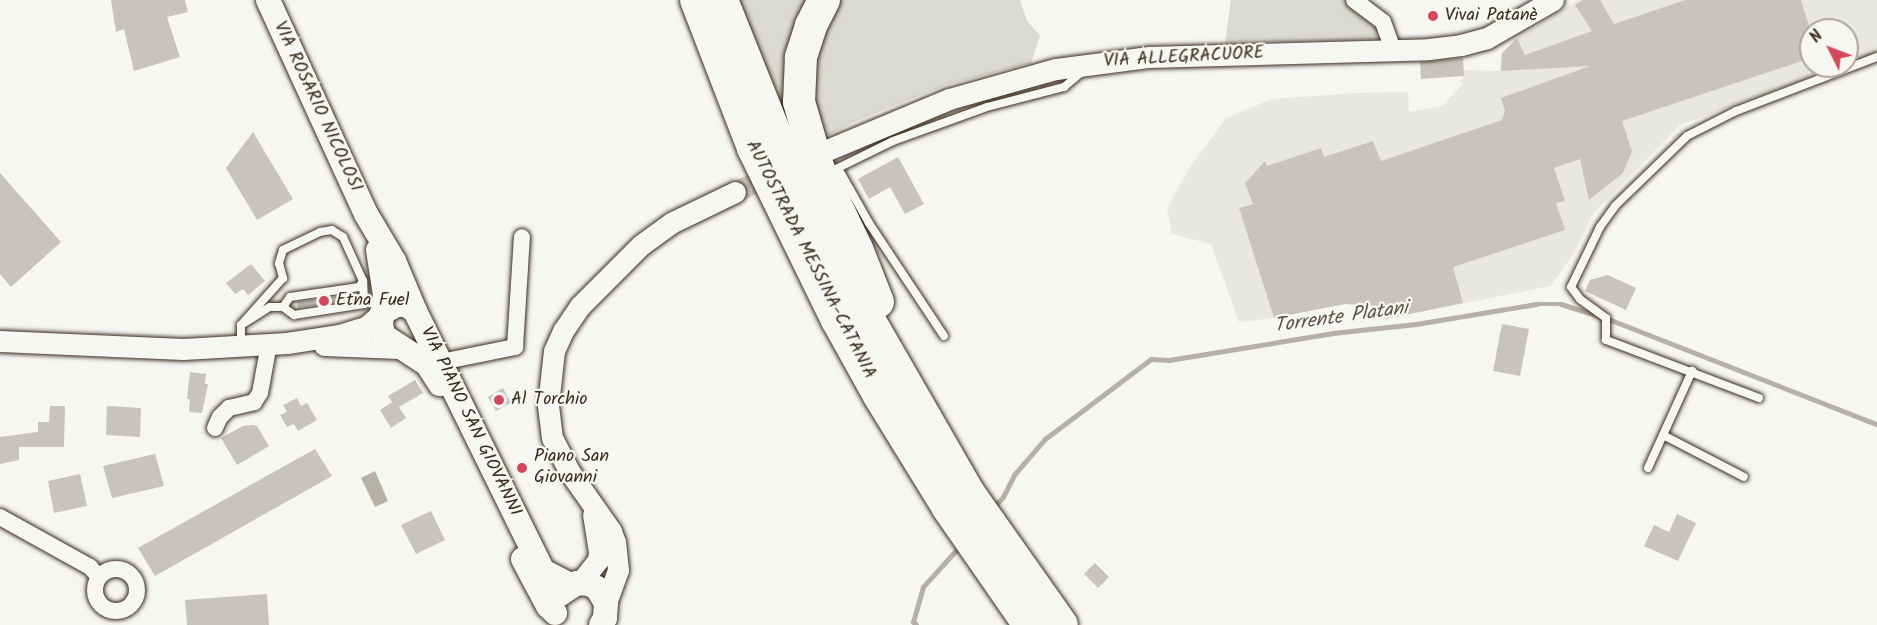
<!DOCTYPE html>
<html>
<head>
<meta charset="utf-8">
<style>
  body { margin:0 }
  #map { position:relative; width:1877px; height:625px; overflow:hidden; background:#f6f6f2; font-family:Kalam,sans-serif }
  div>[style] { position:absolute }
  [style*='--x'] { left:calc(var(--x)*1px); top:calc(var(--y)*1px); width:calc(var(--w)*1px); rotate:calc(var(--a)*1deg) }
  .built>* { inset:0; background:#e8e7e2 }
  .green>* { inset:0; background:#dad9d3 }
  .water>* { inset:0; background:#b6b0a9 }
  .stream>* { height:4.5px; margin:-2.25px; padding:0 2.25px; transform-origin:2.25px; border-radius:2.25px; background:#b6b0a9 }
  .building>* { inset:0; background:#c8c3be }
  .tertiary-tunnel>* { height:21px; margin-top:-10.5px; transform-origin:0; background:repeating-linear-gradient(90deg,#d1cdc8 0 21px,transparent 0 31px) }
  .roads { filter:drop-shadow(0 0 2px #3b2a1e) drop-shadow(0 0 2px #3b2a1e) }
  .service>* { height:8px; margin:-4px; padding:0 4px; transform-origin:4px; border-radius:4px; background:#f6f6f2 }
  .minor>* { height:16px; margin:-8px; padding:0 8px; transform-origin:8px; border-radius:8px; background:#f6f6f2 }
  .minor>.ring { margin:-8px; padding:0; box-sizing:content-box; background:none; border:16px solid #f6f6f2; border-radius:50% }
  .tertiary>* { height:21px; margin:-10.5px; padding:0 10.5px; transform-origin:10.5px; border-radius:10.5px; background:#f6f6f2 }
  .secondary>* { height:24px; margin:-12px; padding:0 12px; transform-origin:12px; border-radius:12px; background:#f6f6f2 }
  .motorway>* { height:32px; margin:-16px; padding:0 16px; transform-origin:16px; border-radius:16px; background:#f6f6f2 }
  .dots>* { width:16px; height:16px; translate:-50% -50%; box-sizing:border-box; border:3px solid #f6f6f2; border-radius:50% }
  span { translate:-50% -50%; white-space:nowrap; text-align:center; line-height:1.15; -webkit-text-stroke:4.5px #f6f6f2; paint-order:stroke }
  .poi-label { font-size:18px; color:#3b2a1e }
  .left { translate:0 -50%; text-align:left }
  .street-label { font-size:18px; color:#3b2a1e }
  .water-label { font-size:20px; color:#605248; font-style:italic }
  .north { position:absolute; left:1799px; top:18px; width:60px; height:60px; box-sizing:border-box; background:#f6f6f2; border:2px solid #aba49d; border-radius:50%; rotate:312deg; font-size:16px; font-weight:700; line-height:24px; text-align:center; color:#3b2a1e }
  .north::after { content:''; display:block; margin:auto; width:21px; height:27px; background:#d1495b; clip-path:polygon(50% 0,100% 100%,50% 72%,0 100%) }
</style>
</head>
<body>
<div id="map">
  <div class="built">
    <div style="clip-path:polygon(1578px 0,1877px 0,1877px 53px,1847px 64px,1847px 30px,1811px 30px,1811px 66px,1842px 66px,1680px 125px,1592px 215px,1576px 250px,1551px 286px,1385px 319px,1379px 306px,1345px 304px,1274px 318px,1239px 322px,1211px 244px,1172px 234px,1167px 208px,1189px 169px,1226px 118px,1272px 99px,1357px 93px,1408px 92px,1409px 112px,1442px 106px,1463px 84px,1460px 81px,1464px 76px,1463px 70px,1500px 71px,1502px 53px,1517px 38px)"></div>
  </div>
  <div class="green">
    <div style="clip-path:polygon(738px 0,809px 0,786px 112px,782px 113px)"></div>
    <div style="clip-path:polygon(835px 0,1020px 0,1027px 21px,1040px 36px,1031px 63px,946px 85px,854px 122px,814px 142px,807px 70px)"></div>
    <div style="clip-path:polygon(1231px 0,1346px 0,1378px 23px,1377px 39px,1225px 43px)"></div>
  </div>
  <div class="water">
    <div style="clip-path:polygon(375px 471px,388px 501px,375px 507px,361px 478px)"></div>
  </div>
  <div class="stream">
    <div style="--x:994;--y:507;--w:13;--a:-48"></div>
    <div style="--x:1003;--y:497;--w:25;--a:-63"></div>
    <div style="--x:1014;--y:475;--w:48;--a:-49.3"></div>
    <div style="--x:1045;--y:439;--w:133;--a:-37"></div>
    <div style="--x:1151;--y:359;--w:18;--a:3"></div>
    <div style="--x:1169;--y:360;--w:166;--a:-9.3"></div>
    <div style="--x:1333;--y:333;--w:83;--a:-6.2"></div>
    <div style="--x:1416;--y:324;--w:123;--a:-9.4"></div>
    <div style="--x:1537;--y:304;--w:24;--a:0"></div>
    <div style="--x:1561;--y:304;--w:47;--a:17.3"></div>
    <div style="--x:1606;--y:318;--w:291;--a:21.4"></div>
    <div style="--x:916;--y:625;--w:4;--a:-135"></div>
    <div style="--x:913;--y:622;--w:36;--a:-74"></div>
    <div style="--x:923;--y:587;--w:57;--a:-47.9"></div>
  </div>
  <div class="building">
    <div style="clip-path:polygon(111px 0,185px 0,188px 12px,167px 17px,180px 57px,134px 71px,124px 29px,116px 32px)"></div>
    <div style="clip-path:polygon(1583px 0,1600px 0,1614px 24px,1685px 0,1801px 0,1811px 32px,1811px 58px,1622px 121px,1632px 151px,1623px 173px,1589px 200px,1580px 159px,1554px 168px,1565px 201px,1556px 203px,1565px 230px,1453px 267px,1463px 303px,1385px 319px,1379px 306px,1345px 304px,1274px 318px,1239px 208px,1253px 204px,1245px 183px,1265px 161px,1267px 166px,1321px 148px,1324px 157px,1373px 141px,1381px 161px,1502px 120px,1505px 111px,1501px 98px,1590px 66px,1501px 71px,1502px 53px,1517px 38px,1525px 55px,1592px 31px,1575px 5px)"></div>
    <div style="clip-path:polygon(1463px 58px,1464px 76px,1421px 79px,1420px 62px)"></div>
    <div style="clip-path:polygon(253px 132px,293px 199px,257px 220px,226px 168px)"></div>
    <div style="clip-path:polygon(898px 157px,924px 204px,905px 214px,890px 187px,869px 199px,858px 179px)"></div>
    <div style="clip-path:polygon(0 173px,61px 242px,11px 287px,0 274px)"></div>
    <div style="clip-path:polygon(251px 264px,265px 281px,248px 295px,243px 289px,235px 294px,226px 283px)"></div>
    <div style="clip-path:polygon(1608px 275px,1636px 288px,1626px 310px,1585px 291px,1590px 280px)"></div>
    <div style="clip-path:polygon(357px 294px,357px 299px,298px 308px,297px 302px)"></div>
    <div style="clip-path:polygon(1502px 324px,1529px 329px,1520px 376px,1493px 371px)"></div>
    <div style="clip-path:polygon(190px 372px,206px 374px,205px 384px,208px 384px,202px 413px,189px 412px,190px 399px,187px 399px)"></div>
    <div style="clip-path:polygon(415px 380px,423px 393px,399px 407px,406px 418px,391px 428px,380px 410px,392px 402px,388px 396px)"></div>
    <div style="clip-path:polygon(503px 388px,511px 403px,496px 411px,488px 397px)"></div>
    <div style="clip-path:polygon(297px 398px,301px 406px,307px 403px,317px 420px,298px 431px,294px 424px,287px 427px,280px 415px,287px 412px,283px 405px)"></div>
    <div style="clip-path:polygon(50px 406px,65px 406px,64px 447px,19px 447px,19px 460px,0 464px,0 437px,38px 432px,38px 422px,49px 422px)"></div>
    <div style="clip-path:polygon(107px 406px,141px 408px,140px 437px,106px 435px)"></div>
    <div style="clip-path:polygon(252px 425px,257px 426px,269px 446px,237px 465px,221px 438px,243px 426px)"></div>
    <div style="clip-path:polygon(315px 449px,332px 476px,155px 576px,138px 548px)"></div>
    <div style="clip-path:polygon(155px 454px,164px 486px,112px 498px,103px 466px)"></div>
    <div style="clip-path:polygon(80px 474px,87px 506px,54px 513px,48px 481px)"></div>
    <div style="clip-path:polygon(431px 511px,445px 540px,416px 554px,401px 525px)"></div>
    <div style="clip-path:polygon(1677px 514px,1696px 523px,1678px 561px,1644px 546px,1654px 525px,1669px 532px)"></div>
    <div style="clip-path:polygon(1095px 563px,1109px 577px,1098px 588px,1084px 574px)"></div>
    <div style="clip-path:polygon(267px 594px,269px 625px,187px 625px,185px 600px)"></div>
  </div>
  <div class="tertiary-tunnel">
    <div style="--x:735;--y:192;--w:47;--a:-24.9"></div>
  </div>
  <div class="roads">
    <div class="service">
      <div style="--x:283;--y:307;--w:12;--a:-55"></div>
      <div style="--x:290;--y:297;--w:70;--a:-8.2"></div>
      <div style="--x:359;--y:287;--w:7;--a:-56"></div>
      <div style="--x:241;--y:325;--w:34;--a:-32"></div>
      <div style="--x:270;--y:307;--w:13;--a:0"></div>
      <div style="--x:283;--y:307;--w:14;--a:36"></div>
      <div style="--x:294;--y:315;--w:71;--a:-8.9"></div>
      <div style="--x:364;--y:304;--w:23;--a:-92"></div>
      <div style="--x:363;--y:281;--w:48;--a:-114.4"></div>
      <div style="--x:343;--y:237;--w:13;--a:-148"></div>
      <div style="--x:332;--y:230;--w:12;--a:171"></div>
      <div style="--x:320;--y:232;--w:41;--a:154.1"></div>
      <div style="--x:283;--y:250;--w:14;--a:107"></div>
      <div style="--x:279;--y:263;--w:16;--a:75"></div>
      <div style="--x:283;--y:278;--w:63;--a:131.8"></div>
      <div style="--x:241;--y:325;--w:20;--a:90"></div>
      <div style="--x:944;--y:336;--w:136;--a:-123.6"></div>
      <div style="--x:869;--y:223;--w:63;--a:-119.4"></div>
      <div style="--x:838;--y:168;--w:61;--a:-26.1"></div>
      <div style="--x:893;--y:141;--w:100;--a:-19.9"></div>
      <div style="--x:987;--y:107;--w:80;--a:-14.6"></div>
      <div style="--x:1064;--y:87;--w:26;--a:-40"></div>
      <div style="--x:1759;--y:398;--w:164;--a:-159.2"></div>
      <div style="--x:1606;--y:340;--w:22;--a:-90"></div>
      <div style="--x:1606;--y:318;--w:32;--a:-144"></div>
      <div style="--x:1580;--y:299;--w:15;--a:-127"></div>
      <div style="--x:1571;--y:287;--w:67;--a:-64.2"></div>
      <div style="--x:1600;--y:227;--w:26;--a:-54"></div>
      <div style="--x:1615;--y:206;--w:100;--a:-44.2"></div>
      <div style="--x:1687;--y:136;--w:55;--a:-27"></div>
      <div style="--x:1736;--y:111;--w:151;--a:-21"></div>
      <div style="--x:1663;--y:435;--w:91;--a:27.4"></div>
      <div style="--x:1648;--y:468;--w:107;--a:-65.6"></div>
    </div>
    <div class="minor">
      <div style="--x:1354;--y:0;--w:36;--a:37"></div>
      <div style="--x:1383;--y:22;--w:30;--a:70"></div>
      <div style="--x:441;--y:362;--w:76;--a:-11.5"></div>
      <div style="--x:515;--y:347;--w:110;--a:-86.4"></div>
      <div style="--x:215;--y:428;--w:12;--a:-66"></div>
      <div style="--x:220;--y:417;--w:13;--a:-45"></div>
      <div style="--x:229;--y:408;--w:26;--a:-13"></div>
      <div style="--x:254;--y:402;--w:11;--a:-56"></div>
      <div style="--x:260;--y:393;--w:50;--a:-79.6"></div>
      <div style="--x:0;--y:517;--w:103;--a:29.1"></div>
      <div style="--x:90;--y:567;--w:13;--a:48"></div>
      <div class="ring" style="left:95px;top:569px;width:26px;height:26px"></div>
    </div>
    <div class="tertiary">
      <div style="--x:820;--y:153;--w:140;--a:-22.7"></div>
      <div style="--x:949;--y:99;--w:111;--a:-15.7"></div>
      <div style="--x:1056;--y:69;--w:94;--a:-7.4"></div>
      <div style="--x:1149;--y:57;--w:280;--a:-1.6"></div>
      <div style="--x:1429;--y:49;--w:32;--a:-7"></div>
      <div style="--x:1461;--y:45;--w:27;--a:-15"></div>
      <div style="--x:1487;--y:38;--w:76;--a:-29.9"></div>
      <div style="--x:0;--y:341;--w:183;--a:2.5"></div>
      <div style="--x:183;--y:349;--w:104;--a:-3.3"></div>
      <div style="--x:287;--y:343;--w:53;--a:-8.7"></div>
      <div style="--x:339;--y:335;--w:28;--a:-17"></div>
      <div style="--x:366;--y:327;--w:21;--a:-41"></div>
      <div style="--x:324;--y:345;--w:75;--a:2.3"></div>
      <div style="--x:580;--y:583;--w:29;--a:-52"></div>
      <div style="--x:598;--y:560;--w:8;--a:-83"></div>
      <div style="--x:599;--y:552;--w:38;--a:-99"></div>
      <div style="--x:606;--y:603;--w:35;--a:-70"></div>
      <div style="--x:618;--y:570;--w:28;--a:-96"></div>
      <div style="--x:615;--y:542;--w:12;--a:-110"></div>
      <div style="--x:611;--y:531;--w:73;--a:-125"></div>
      <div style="--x:569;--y:471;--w:37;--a:-117"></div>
      <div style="--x:552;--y:438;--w:33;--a:-97"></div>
      <div style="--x:548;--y:405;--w:54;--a:-83.7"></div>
      <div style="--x:554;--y:351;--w:22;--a:-66"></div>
      <div style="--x:563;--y:331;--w:30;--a:-56"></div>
      <div style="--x:580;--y:306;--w:86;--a:-45"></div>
      <div style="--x:641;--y:245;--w:37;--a:-36"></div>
      <div style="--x:671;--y:223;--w:71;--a:-25.8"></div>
    </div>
    <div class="secondary">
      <div style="--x:268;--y:0;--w:235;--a:65.4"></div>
      <div style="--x:366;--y:214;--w:55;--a:59.2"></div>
      <div style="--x:394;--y:261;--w:54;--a:67.2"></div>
      <div style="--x:415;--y:311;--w:290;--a:63.8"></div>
      <div style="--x:543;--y:571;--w:30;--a:27"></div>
      <div style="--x:378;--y:250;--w:46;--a:81.2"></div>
      <div style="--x:385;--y:295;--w:18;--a:99"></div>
      <div style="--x:415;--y:311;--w:11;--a:-146"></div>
      <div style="--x:406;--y:305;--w:10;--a:180"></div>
      <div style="--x:396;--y:305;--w:16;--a:150"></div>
      <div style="--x:382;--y:313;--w:13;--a:94"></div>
      <div style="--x:381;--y:326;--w:10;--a:73"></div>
      <div style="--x:384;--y:336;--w:51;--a:33.1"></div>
      <div style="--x:427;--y:364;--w:24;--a:57"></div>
      <div style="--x:523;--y:559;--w:53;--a:62"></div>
      <div style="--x:548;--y:606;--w:10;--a:45"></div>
      <div style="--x:559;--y:595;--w:22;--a:-34"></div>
      <div style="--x:577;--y:583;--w:12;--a:5"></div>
      <div style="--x:589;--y:584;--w:9;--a:27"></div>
      <div style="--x:597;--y:588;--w:17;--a:59"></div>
      <div style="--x:606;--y:603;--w:15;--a:94"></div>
      <div style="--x:605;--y:618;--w:8;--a:120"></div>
    </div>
    <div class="motorway">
      <div style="--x:696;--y:0;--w:159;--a:68.9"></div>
      <div style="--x:753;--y:148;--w:191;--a:64"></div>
      <div style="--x:837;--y:320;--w:85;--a:61"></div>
      <div style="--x:878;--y:394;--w:134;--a:58.4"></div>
      <div style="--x:948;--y:508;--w:142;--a:55.3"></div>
      <div style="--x:722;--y:0;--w:151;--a:68.2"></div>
      <div style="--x:778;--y:140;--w:141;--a:64.3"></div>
      <div style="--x:839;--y:267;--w:261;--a:60.1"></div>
      <div style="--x:969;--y:493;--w:161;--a:54.8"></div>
      <div style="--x:824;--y:0;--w:29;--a:117"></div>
      <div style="--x:811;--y:26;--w:33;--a:108"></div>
      <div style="--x:801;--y:57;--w:45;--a:92.5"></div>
      <div style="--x:799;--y:102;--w:68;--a:73.7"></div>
      <div style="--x:818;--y:167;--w:91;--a:64.6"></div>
      <div style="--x:857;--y:249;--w:57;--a:68.4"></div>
    </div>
  </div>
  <div class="dots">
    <div style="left:1433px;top:16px;background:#d1495b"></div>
    <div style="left:324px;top:301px;background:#d1495b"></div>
    <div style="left:499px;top:400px;background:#d1495b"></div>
    <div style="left:522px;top:468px;background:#d1495b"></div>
  </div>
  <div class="poi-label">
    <span class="left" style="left:1445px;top:16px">Vivai Patanè</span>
    <span class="left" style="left:336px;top:301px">Etna Fuel</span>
    <span class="left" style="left:511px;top:400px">Al Torchio</span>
    <span class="left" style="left:534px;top:468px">Piano San<br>Giovanni</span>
  </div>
  <div class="street-label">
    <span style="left:1184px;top:58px;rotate:-3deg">VIA ALLEGRACUORE</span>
    <span style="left:317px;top:107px;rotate:65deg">VIA ROSARIO NICOLOSI</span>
    <span style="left:810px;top:260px;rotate:63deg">AUTOSTRADA MESSINA-CATANIA</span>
    <span style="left:470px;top:422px;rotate:64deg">VIA PIANO SAN GIOVANNI</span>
  </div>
  <div class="water-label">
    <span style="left:1341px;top:318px;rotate:-8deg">Torrente Platani</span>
  </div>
  <div class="north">N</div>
</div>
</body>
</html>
